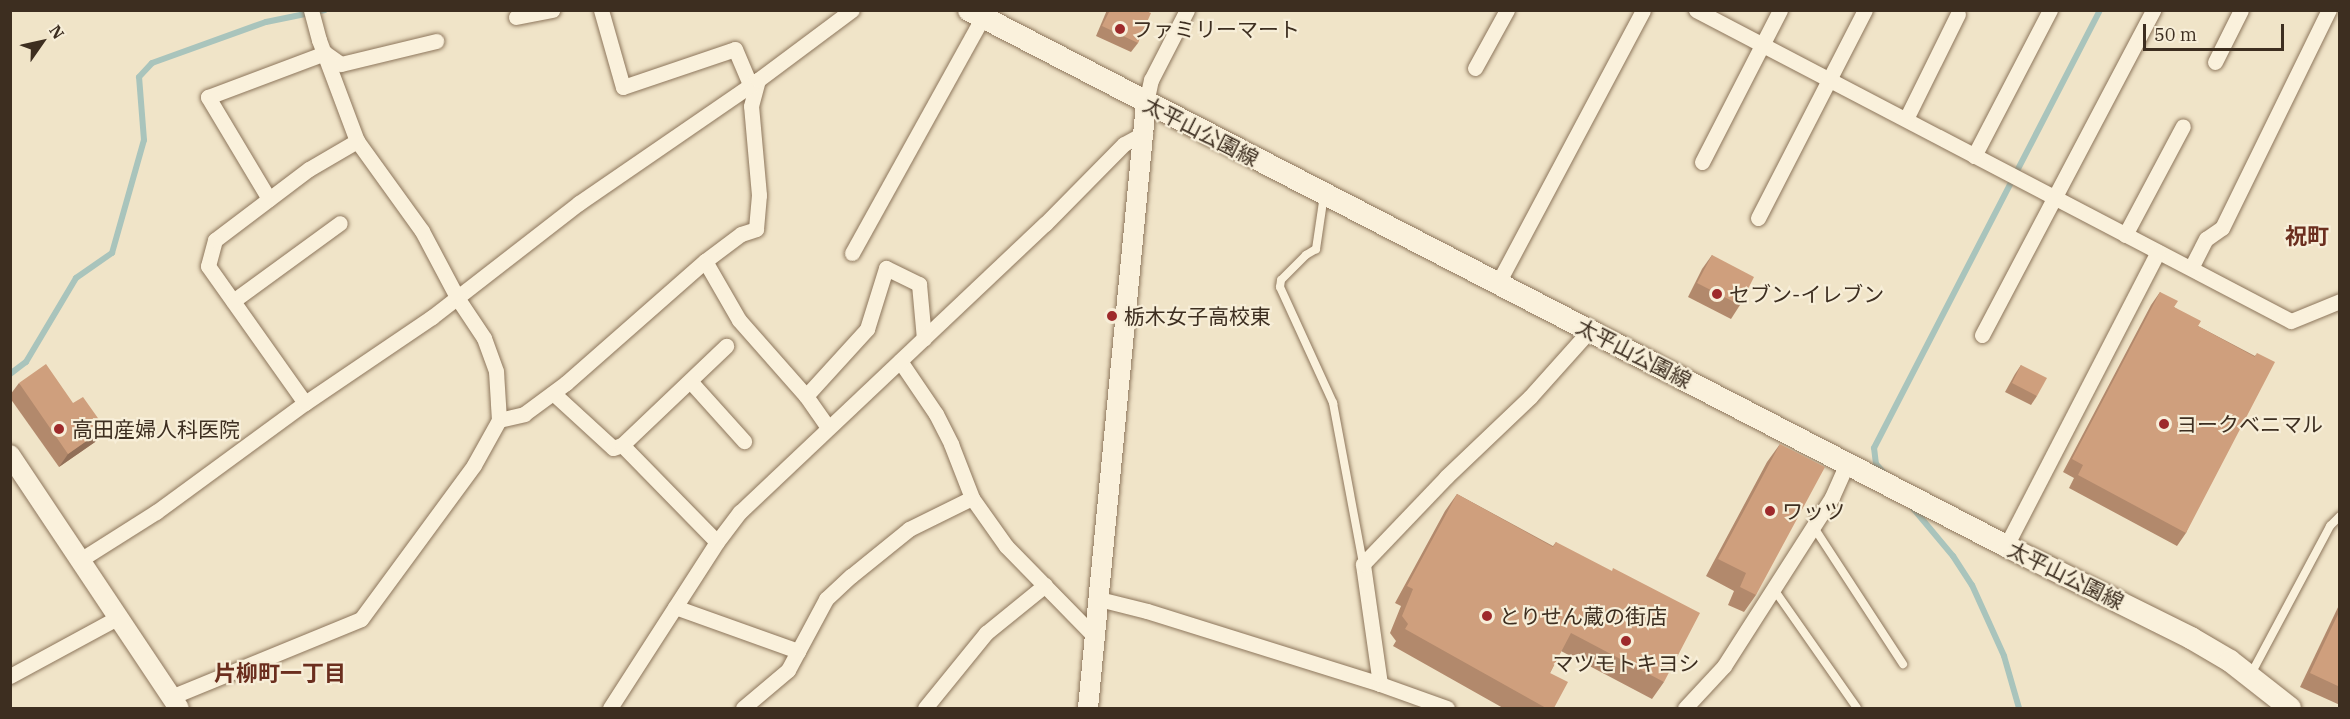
<!DOCTYPE html>
<html>
<head>
<meta charset="utf-8">
<style>
  body { margin:0 }
  #map { position:relative; width:2350px; height:719px; overflow:hidden; background:#f0e4c8; font-family:"IBM Plex Serif","Noto Sans JP",serif }
  div>[style] { position:absolute }
  [style*='--x'] { left:calc(var(--x)*1px); top:calc(var(--y)*1px); width:calc(var(--w)*1px); rotate:calc(var(--a)*1deg) }
  .stream>* { height:6px; margin:-3px; padding:0 3px; transform-origin:3px; border-radius:3px; background:#a9c4bc }
  .roads { filter:drop-shadow(0 0 2px #8d765c) drop-shadow(0 0 2px #8d765c) }
  .service>* { height:8px; margin:-4px; padding:0 4px; transform-origin:4px; border-radius:4px; background:#faf1dc }
  .minor>* { height:15px; margin:-7.5px; padding:0 7.5px; transform-origin:7.5px; border-radius:7.5px; background:#faf1dc }
  .tertiary>* { height:20px; margin:-10px; padding:0 10px; transform-origin:10px; border-radius:10px; background:#faf1dc }
  .secondary>* { height:22px; margin:-11px; padding:0 11px; transform-origin:11px; border-radius:11px; background:#faf1dc }
  .wall>* { inset:0; background:#b2896c }
  .shaded-wall>* { inset:0; background:#916f58 }
  .building>* { inset:0; background:#cf9f7d }
  .dots>* { width:16px; height:16px; translate:-50% -50%; box-sizing:border-box; border:3px solid #f7eed8; border-radius:50% }
  span { translate:-50% -50%; white-space:nowrap; text-align:center; line-height:1.15; -webkit-text-stroke:4.5px #f7eed8; paint-order:stroke }
  .poi-label { font-size:21px; color:#3d2e20 }
  .left { translate:0 -50%; text-align:left }
  .street-label { font-size:21px; color:#3d2e20 }
  .neighbourhood-label { font-size:22px; color:#6b2e1e; font-weight:700 }
  .frame { position:absolute; inset:0; border:12px solid #3d2e20; pointer-events:none }
  .north { position:absolute; left:12px; top:12px; width:60px; height:60px; -webkit-text-stroke:4px #f7eed8; paint-order:stroke; rotate:56deg; font-size:16px; font-weight:700; line-height:24px; text-align:center; color:#3d2e20 }
  .north::after { content:''; display:block; margin:auto; width:21px; height:27px; background:#3d2e20; clip-path:polygon(50% 0,100% 100%,50% 72%,0 100%) }
  .scale { position:absolute; left:2143px; top:24px; width:141px; height:27px; box-sizing:border-box; border:3px solid #3d2e20; border-top:0; padding-left:8px; font-size:18px; line-height:21px; white-space:nowrap; color:#3d2e20; -webkit-text-stroke:4px #f7eed8; paint-order:stroke }
</style>
</head>
<body>
<div id="map">
  <div class="stream">
    <div style="--x:10;--y:374;--w:20;--a:-37"></div>
    <div style="--x:26;--y:362;--w:98;--a:-59.2"></div>
    <div style="--x:76;--y:278;--w:44;--a:-34.8"></div>
    <div style="--x:112;--y:253;--w:117;--a:-74.2"></div>
    <div style="--x:144;--y:140;--w:63;--a:-94.5"></div>
    <div style="--x:139;--y:77;--w:19;--a:-47"></div>
    <div style="--x:152;--y:63;--w:121;--a:-19.8"></div>
    <div style="--x:266;--y:22;--w:60;--a:-11.5"></div>
    <div style="--x:1885;--y:474;--w:13;--a:-132"></div>
    <div style="--x:1876;--y:464;--w:16;--a:-97"></div>
    <div style="--x:1874;--y:448;--w:493;--a:-62.7"></div>
    <div style="--x:1912;--y:507;--w:64;--a:50.1"></div>
    <div style="--x:1953;--y:556;--w:35;--a:57"></div>
    <div style="--x:1972;--y:585;--w:78;--a:65.7"></div>
    <div style="--x:2004;--y:656;--w:54;--a:73.9"></div>
  </div>
  <div class="roads">
    <div class="service">
      <div style="--x:1324;--y:195;--w:55;--a:98.4"></div>
      <div style="--x:1316;--y:249;--w:12;--a:149"></div>
      <div style="--x:1306;--y:255;--w:35;--a:135"></div>
      <div style="--x:1281;--y:280;--w:7;--a:98"></div>
      <div style="--x:1280;--y:287;--w:128;--a:65.4"></div>
      <div style="--x:1333;--y:403;--w:163;--a:79.4"></div>
      <div style="--x:1813;--y:526;--w:165;--a:56.9"></div>
      <div style="--x:1773;--y:588;--w:146;--a:55"></div>
      <div style="--x:2251;--y:674;--w:168;--a:-61.9"></div>
      <div style="--x:2330;--y:526;--w:14;--a:-45"></div>
    </div>
    <div class="minor">
      <div style="--x:601;--y:10;--w:80;--a:74.1"></div>
      <div style="--x:623;--y:87;--w:118;--a:-18.7"></div>
      <div style="--x:735;--y:49;--w:39;--a:67"></div>
      <div style="--x:1696;--y:10;--w:671;--a:27.6"></div>
      <div style="--x:2291;--y:321;--w:53;--a:-22.2"></div>
      <div style="--x:516;--y:17;--w:37;--a:-11"></div>
      <div style="--x:2215;--y:62;--w:58;--a:-63.4"></div>
      <div style="--x:1475;--y:68;--w:66;--a:-61.1"></div>
      <div style="--x:1146;--y:103;--w:24;--a:-78"></div>
      <div style="--x:1151;--y:80;--w:79;--a:-62.8"></div>
      <div style="--x:1906;--y:119;--w:117;--a:-63.7"></div>
      <div style="--x:1974;--y:156;--w:165;--a:-62.5"></div>
      <div style="--x:1702;--y:162;--w:171;--a:-62.8"></div>
      <div style="--x:269;--y:199;--w:119;--a:-120.9"></div>
      <div style="--x:208;--y:97;--w:125;--a:-20.6"></div>
      <div style="--x:325;--y:53;--w:19;--a:35"></div>
      <div style="--x:341;--y:64;--w:98;--a:-13.6"></div>
      <div style="--x:1758;--y:218;--w:234;--a:-62.8"></div>
      <div style="--x:2125;--y:235;--w:123;--a:-62"></div>
      <div style="--x:852;--y:253;--w:269;--a:-61"></div>
      <div style="--x:705;--y:261;--w:68;--a:60"></div>
      <div style="--x:739;--y:320;--w:101;--a:48.6"></div>
      <div style="--x:806;--y:396;--w:38;--a:55"></div>
      <div style="--x:2191;--y:268;--w:33;--a:-63"></div>
      <div style="--x:2206;--y:239;--w:19;--a:-35"></div>
      <div style="--x:2222;--y:228;--w:243;--a:-63.9"></div>
      <div style="--x:1498;--y:283;--w:309;--a:-62"></div>
      <div style="--x:233;--y:301;--w:132;--a:-36.1"></div>
      <div style="--x:1982;--y:335;--w:367;--a:-62.2"></div>
      <div style="--x:900;--y:361;--w:64;--a:55.8"></div>
      <div style="--x:936;--y:414;--w:34;--a:63"></div>
      <div style="--x:951;--y:444;--w:58;--a:68.7"></div>
      <div style="--x:972;--y:498;--w:59;--a:54.7"></div>
      <div style="--x:1006;--y:546;--w:127;--a:45.6"></div>
      <div style="--x:690;--y:381;--w:81;--a:48"></div>
      <div style="--x:553;--y:393;--w:81;--a:42.5"></div>
      <div style="--x:613;--y:448;--w:9;--a:-18"></div>
      <div style="--x:806;--y:396;--w:91;--a:-47.7"></div>
      <div style="--x:867;--y:329;--w:64;--a:-72.7"></div>
      <div style="--x:886;--y:268;--w:37;--a:26"></div>
      <div style="--x:919;--y:284;--w:55;--a:84.8"></div>
      <div style="--x:305;--y:403;--w:168;--a:-125.3"></div>
      <div style="--x:208;--y:266;--w:27;--a:-75"></div>
      <div style="--x:215;--y:240;--w:118;--a:-37.1"></div>
      <div style="--x:309;--y:169;--w:56;--a:-30.3"></div>
      <div style="--x:499;--y:420;--w:26;--a:-13"></div>
      <div style="--x:524;--y:414;--w:52;--a:-36.4"></div>
      <div style="--x:566;--y:383;--w:185;--a:-41.3"></div>
      <div style="--x:705;--y:261;--w:45;--a:-36.9"></div>
      <div style="--x:741;--y:234;--w:16;--a:-18"></div>
      <div style="--x:756;--y:229;--w:34;--a:-85"></div>
      <div style="--x:759;--y:195;--w:89;--a:-95.1"></div>
      <div style="--x:751;--y:106;--w:27;--a:-75"></div>
      <div style="--x:717;--y:542;--w:136;--a:-134.4"></div>
      <div style="--x:622;--y:445;--w:144;--a:-43.6"></div>
      <div style="--x:2006;--y:546;--w:331;--a:-62.7"></div>
      <div style="--x:80;--y:560;--w:90;--a:-32.3"></div>
      <div style="--x:156;--y:512;--w:185;--a:-36.2"></div>
      <div style="--x:305;--y:403;--w:153;--a:-34.1"></div>
      <div style="--x:432;--y:317;--w:186;--a:-37.8"></div>
      <div style="--x:579;--y:203;--w:217;--a:-34.5"></div>
      <div style="--x:758;--y:80;--w:117;--a:-36.7"></div>
      <div style="--x:1099;--y:599;--w:49;--a:14"></div>
      <div style="--x:1147;--y:611;--w:244;--a:17.4"></div>
      <div style="--x:1380;--y:684;--w:121;--a:-98.1"></div>
      <div style="--x:1363;--y:564;--w:120;--a:-46.3"></div>
      <div style="--x:1446;--y:477;--w:116;--a:-43.6"></div>
      <div style="--x:1530;--y:397;--w:90;--a:-48.2"></div>
      <div style="--x:675;--y:607;--w:131;--a:19.7"></div>
      <div style="--x:10;--y:676;--w:122;--a:-28.5"></div>
      <div style="--x:1380;--y:684;--w:71;--a:19.7"></div>
      <div style="--x:171;--y:697;--w:205;--a:-22.3"></div>
      <div style="--x:361;--y:619;--w:191;--a:-53.7"></div>
      <div style="--x:474;--y:465;--w:51;--a:-60.9"></div>
      <div style="--x:499;--y:420;--w:49;--a:-93.5"></div>
      <div style="--x:496;--y:371;--w:35;--a:-110"></div>
      <div style="--x:484;--y:338;--w:47;--a:-123.7"></div>
      <div style="--x:458;--y:299;--w:77;--a:-117.9"></div>
      <div style="--x:422;--y:231;--w:111;--a:-125.8"></div>
      <div style="--x:357;--y:141;--w:108;--a:-110.6"></div>
      <div style="--x:319;--y:40;--w:31;--a:-105"></div>
      <div style="--x:610;--y:708;--w:197;--a:-57.2"></div>
      <div style="--x:717;--y:542;--w:38;--a:-53"></div>
      <div style="--x:740;--y:512;--w:419;--a:-43.4"></div>
      <div style="--x:1045;--y:224;--w:112;--a:-45.4"></div>
      <div style="--x:1124;--y:144;--w:24;--a:-28"></div>
      <div style="--x:743;--y:708;--w:59;--a:-40.2"></div>
      <div style="--x:788;--y:670;--w:81;--a:-61.8"></div>
      <div style="--x:826;--y:599;--w:34;--a:-43"></div>
      <div style="--x:851;--y:576;--w:75;--a:-39"></div>
      <div style="--x:909;--y:529;--w:70;--a:-26.2"></div>
      <div style="--x:925;--y:708;--w:97;--a:-50.9"></div>
      <div style="--x:986;--y:633;--w:76;--a:-39.1"></div>
      <div style="--x:1685;--y:708;--w:57;--a:-47.1"></div>
      <div style="--x:1724;--y:666;--w:201;--a:-57.4"></div>
      <div style="--x:1832;--y:497;--w:36;--a:-66"></div>
    </div>
    <div class="tertiary">
      <div style="--x:10;--y:455;--w:304;--a:56.3"></div>
      <div style="--x:1088;--y:708;--w:608;--a:-84.52"></div>
    </div>
    <div class="secondary">
      <div style="--x:969;--y:10;--w:1167;--a:27.33"></div>
      <div style="--x:2006;--y:546;--w:207;--a:26.4"></div>
      <div style="--x:2191;--y:638;--w:45;--a:30.5"></div>
      <div style="--x:2230;--y:661;--w:76;--a:38.1"></div>
    </div>
  </div>
  <div class="wall">
    <div style="clip-path:polygon(1107px 10px,1144px 10px,1138px 43px,1131px 52px,1096px 36px)"></div>
    <div style="clip-path:polygon(1712px 255px,1740px 305px,1731px 319px,1688px 297px,1702px 269px)"></div>
    <div style="clip-path:polygon(2160px 292px,2174px 307px,2198px 326px,2255px 356px,2257px 353px,2186px 533px,2177px 546px,2069px 488px,2074px 478px,2063px 472px,2151px 305px)"></div>
    <div style="clip-path:polygon(2021px 365px,2037px 396px,2031px 405px,2005px 392px,2015px 374px)"></div>
    <div style="clip-path:polygon(19px 383px,95px 442px,59px 467px,10px 398px,10px 395px)"></div>
    <div style="clip-path:polygon(1780px 444px,1756px 595px,1744px 612px,1728px 605px,1734px 591px,1706px 576px,1767px 462px)"></div>
    <div style="clip-path:polygon(1457px 494px,1553px 546px,1556px 542px,1664px 682px,1652px 699px,1561px 651px,1550px 673px,1554px 708px,1503px 708px,1393px 646px,1396px 641px,1390px 633px,1401px 606px,1395px 603px,1445px 511px)"></div>
    <div style="clip-path:polygon(2340px 603px,2340px 705px,2300px 687px)"></div>
  </div>
  <div class="shaded-wall">
    <div style="clip-path:polygon(105px 428px,95px 442px,59px 467px,68px 454px)"></div>
  </div>
  <div class="building">
    <div style="clip-path:polygon(1110px 10px,1144px 10px,1151px 13px,1138px 43px,1102px 26px)"></div>
    <div style="clip-path:polygon(1712px 255px,1754px 277px,1740px 305px,1697px 283px)"></div>
    <div style="clip-path:polygon(2160px 292px,2178px 301px,2174px 307px,2201px 321px,2198px 326px,2255px 357px,2257px 353px,2275px 362px,2186px 533px,2078px 475px,2083px 465px,2072px 459px)"></div>
    <div style="clip-path:polygon(46px 364px,73px 403px,83px 397px,105px 428px,68px 454px,19px 383px)"></div>
    <div style="clip-path:polygon(2021px 365px,2047px 378px,2037px 396px,2012px 383px)"></div>
    <div style="clip-path:polygon(1780px 444px,1825px 467px,1756px 595px,1740px 587px,1746px 573px,1718px 559px)"></div>
    <div style="clip-path:polygon(1457px 494px,1553px 547px,1556px 542px,1612px 571px,1613px 568px,1700px 613px,1664px 682px,1571px 633px,1550px 673px,1568px 682px,1554px 708px,1546px 708px,1405px 629px,1408px 624px,1402px 616px,1413px 589px,1407px 586px)"></div>
    <div style="clip-path:polygon(2340px 610px,2340px 687px,2310px 673px)"></div>
  </div>
  <div class="dots">
    <div style="left:1120px;top:29px;background:#9e2a2b"></div>
    <div style="left:1717px;top:294px;background:#9e2a2b"></div>
    <div style="left:1112px;top:316px;background:#9e2a2b"></div>
    <div style="left:2164px;top:424px;background:#9e2a2b"></div>
    <div style="left:59px;top:429px;background:#9e2a2b"></div>
    <div style="left:1770px;top:511px;background:#9e2a2b"></div>
    <div style="left:1487px;top:616px;background:#9e2a2b"></div>
    <div style="left:1626px;top:641px;background:#9e2a2b"></div>
  </div>
  <div class="poi-label">
    <span class="left" style="left:1132px;top:29px">ファミリーマート</span>
    <span class="left" style="left:1729px;top:294px">セブン-イレブン</span>
    <span class="left" style="left:1124px;top:316px">栃木女子高校東</span>
    <span class="left" style="left:2176px;top:424px">ヨークベニマル</span>
    <span class="left" style="left:72px;top:429px">高田産婦人科医院</span>
    <span class="left" style="left:1782px;top:511px">ワッツ</span>
    <span class="left" style="left:1499px;top:616px">とりせん蔵の街店</span>
    <span style="left:1626px;top:663px">マツモトキヨシ</span>
  </div>
  <div class="street-label">
    <span style="left:1201px;top:131px;rotate:27deg">太平山公園線</span>
    <span style="left:1634px;top:353px;rotate:27deg">太平山公園線</span>
    <span style="left:2066px;top:575px;rotate:26deg">太平山公園線</span>
  </div>
  <div class="neighbourhood-label">
    <span style="left:2307px;top:236px">祝町</span>
    <span style="left:280px;top:673px">片柳町一丁目</span>
  </div>
  <div class="frame"></div>
  <div class="north">N</div>
  <div class="scale">50 m</div>
</div>
</body>
</html>
